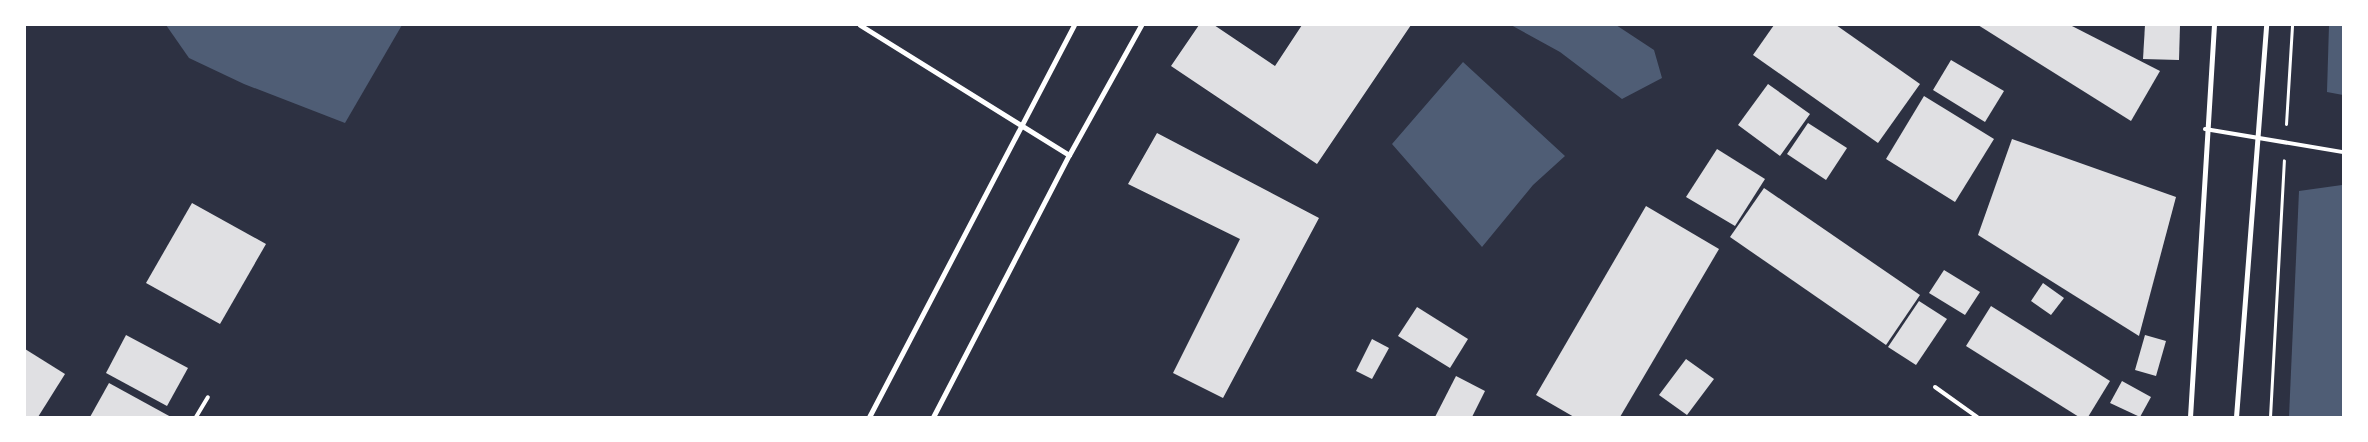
<!DOCTYPE html>
<html>
<head>
<meta charset="utf-8">
<style>
  body { margin:0 }
  #map { position:relative; width:2368px; height:442px; overflow:hidden; background:#2d3142; font-family:"Source Sans 3",sans-serif }
  div>[style] { position:absolute }
  [style*='--x'] { left:calc(var(--x)*1px); top:calc(var(--y)*1px); width:calc(var(--w)*1px); rotate:calc(var(--a)*1deg) }
  .water>* { inset:0; background:#4f5d75 }
  .building>* { inset:0; background:#e0e0e3 }
  .path>* { height:3px; margin:-1.5px; padding:0 1.5px; transform-origin:1.5px; border-radius:1.5px; background:#fff }
  .service>* { height:4px; margin:-2px; padding:0 2px; transform-origin:2px; border-radius:2px; background:#fff }
  .minor>* { height:5px; margin:-2.5px; padding:0 2.5px; transform-origin:2.5px; border-radius:2.5px; background:#fff }
  span { translate:-50% -50%; white-space:nowrap; text-align:center; line-height:1.15; -webkit-text-stroke:4.5px #fff; paint-order:stroke }
  .frame { position:absolute; inset:0; border:26px solid #fff; pointer-events:none }
</style>
</head>
<body>
<div id="map">
  <div class="water">
    <div style="clip-path:polygon(166px 25px,402px 25px,345px 123px,244px 84px,189px 58px)"></div>
    <div style="clip-path:polygon(1511px 25px,1616px 25px,1654px 50px,1662px 78px,1622px 99px,1560px 52px)"></div>
    <div style="clip-path:polygon(2329px 25px,2343px 25px,2343px 95px,2327px 92px)"></div>
    <div style="clip-path:polygon(1463px 62px,1565px 156px,1533px 185px,1482px 247px,1392px 144px)"></div>
    <div style="clip-path:polygon(2342px 185px,2343px 417px,2289px 417px,2299px 191px)"></div>
  </div>
  <div class="building">
    <div style="clip-path:polygon(1199px 25px,1214px 25px,1275px 66px,1302px 25px,1411px 25px,1317px 164px,1171px 66px)"></div>
    <div style="clip-path:polygon(1774px 25px,1836px 25px,1920px 84px,1878px 143px,1753px 55px)"></div>
    <div style="clip-path:polygon(1978px 25px,2070px 25px,2160px 71px,2131px 121px)"></div>
    <div style="clip-path:polygon(2145px 25px,2180px 25px,2179px 60px,2143px 59px)"></div>
    <div style="clip-path:polygon(1951px 60px,2004px 91px,1985px 122px,1933px 90px)"></div>
    <div style="clip-path:polygon(1768px 84px,1810px 114px,1780px 156px,1738px 125px)"></div>
    <div style="clip-path:polygon(1924px 96px,1994px 139px,1955px 202px,1886px 159px)"></div>
    <div style="clip-path:polygon(1808px 123px,1847px 148px,1826px 180px,1787px 154px)"></div>
    <div style="clip-path:polygon(1157px 133px,1319px 218px,1223px 398px,1173px 373px,1240px 239px,1128px 184px)"></div>
    <div style="clip-path:polygon(2012px 139px,2176px 197px,2139px 336px,1978px 235px)"></div>
    <div style="clip-path:polygon(1717px 149px,1765px 179px,1735px 226px,1686px 197px)"></div>
    <div style="clip-path:polygon(1764px 188px,1920px 295px,1886px 345px,1730px 237px)"></div>
    <div style="clip-path:polygon(192px 203px,266px 244px,220px 324px,146px 283px)"></div>
    <div style="clip-path:polygon(1646px 206px,1719px 249px,1620px 417px,1574px 417px,1536px 395px)"></div>
    <div style="clip-path:polygon(1944px 270px,1980px 292px,1965px 315px,1929px 293px)"></div>
    <div style="clip-path:polygon(2043px 283px,2064px 298px,2051px 315px,2031px 301px)"></div>
    <div style="clip-path:polygon(1919px 301px,1947px 319px,1916px 365px,1888px 347px)"></div>
    <div style="clip-path:polygon(1991px 306px,2110px 381px,2088px 417px,2079px 417px,1966px 346px)"></div>
    <div style="clip-path:polygon(1417px 307px,1468px 339px,1450px 368px,1398px 336px)"></div>
    <div style="clip-path:polygon(126px 335px,188px 368px,167px 406px,106px 373px)"></div>
    <div style="clip-path:polygon(2145px 335px,2166px 341px,2156px 376px,2135px 370px)"></div>
    <div style="clip-path:polygon(1372px 339px,1389px 348px,1372px 379px,1356px 371px)"></div>
    <div style="clip-path:polygon(25px 349px,65px 374px,38px 417px,25px 417px)"></div>
    <div style="clip-path:polygon(1686px 359px,1714px 379px,1687px 415px,1659px 395px)"></div>
    <div style="clip-path:polygon(1456px 376px,1485px 391px,1472px 417px,1435px 417px)"></div>
    <div style="clip-path:polygon(2122px 381px,2151px 397px,2140px 417px,2110px 403px)"></div>
    <div style="clip-path:polygon(109px 383px,171px 417px,90px 417px)"></div>
  </div>
  <div class="path">
    <div style="--x:2286;--y:124;--w:99;--a:-86.5"></div>
    <div style="--x:2270;--y:417;--w:257;--a:-86.9"></div>
  </div>
  <div class="service">
    <div style="--x:2205;--y:129;--w:140;--a:9.5"></div>
    <div style="--x:1935;--y:387;--w:52;--a:35.5"></div>
    <div style="--x:196;--y:417;--w:23;--a:-59"></div>
  </div>
  <div class="minor">
    <div style="--x:860;--y:25;--w:246;--a:31.9"></div>
    <div style="--x:869;--y:417;--w:442;--a:-62.4"></div>
    <div style="--x:933;--y:417;--w:295;--a:-62.6"></div>
    <div style="--x:1069;--y:155;--w:149;--a:-61"></div>
    <div style="--x:2190;--y:417;--w:393;--a:-86.5"></div>
    <div style="--x:2236;--y:417;--w:393;--a:-85.6"></div>
  </div>
  <div class="frame"></div>
</div>
</body>
</html>
